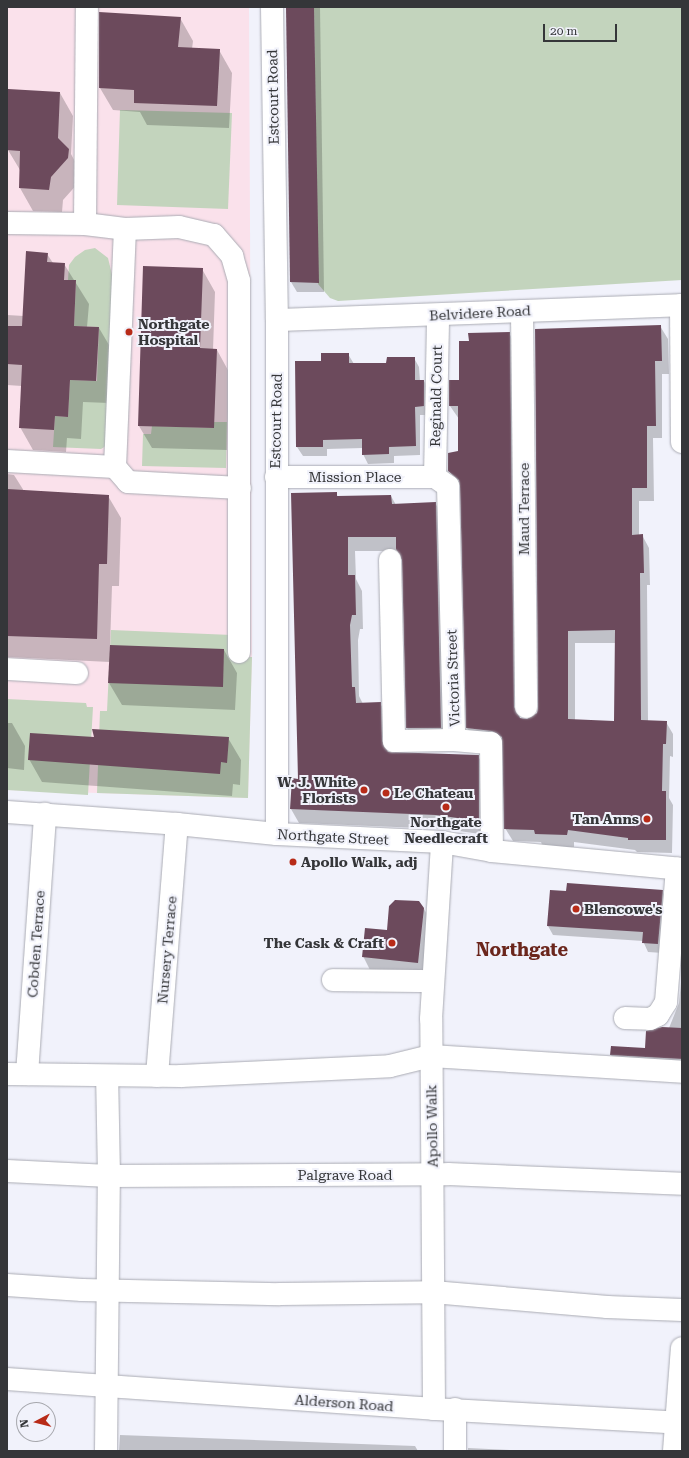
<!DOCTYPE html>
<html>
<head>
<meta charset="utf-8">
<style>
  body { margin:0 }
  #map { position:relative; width:689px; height:1458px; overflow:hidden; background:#f1f2fb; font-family:"Roboto Serif",serif }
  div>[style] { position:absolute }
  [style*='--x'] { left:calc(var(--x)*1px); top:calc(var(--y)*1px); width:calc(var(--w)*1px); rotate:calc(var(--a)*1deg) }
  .medical>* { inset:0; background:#fae1eb }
  .green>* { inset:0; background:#c3d4bd }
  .shadow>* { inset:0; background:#0003 }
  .building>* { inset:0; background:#6c4a5c }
  .roads { filter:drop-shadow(0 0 1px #aaabb3) drop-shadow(0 0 1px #aaabb3) }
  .minor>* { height:22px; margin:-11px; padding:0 11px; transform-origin:11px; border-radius:11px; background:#fff }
  .dots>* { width:11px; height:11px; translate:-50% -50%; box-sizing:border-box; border:2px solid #f1f2fb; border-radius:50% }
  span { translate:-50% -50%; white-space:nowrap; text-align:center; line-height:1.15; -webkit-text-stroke:4px #f1f2fb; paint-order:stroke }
  .street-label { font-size:14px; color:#353639 }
  .poi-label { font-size:14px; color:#353639; font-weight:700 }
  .left { translate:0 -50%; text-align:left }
  .right { translate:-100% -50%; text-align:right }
  .district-label { font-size:18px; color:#6b261c; font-weight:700 }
  .frame { position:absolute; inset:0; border:8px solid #353639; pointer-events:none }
  .north { position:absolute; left:16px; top:1402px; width:40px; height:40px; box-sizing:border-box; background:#f1f2fb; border:1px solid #a6a7ad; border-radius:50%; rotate:263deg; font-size:11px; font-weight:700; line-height:16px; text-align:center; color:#353639 }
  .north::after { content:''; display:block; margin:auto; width:14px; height:18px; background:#b82b18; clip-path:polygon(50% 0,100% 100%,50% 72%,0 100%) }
  .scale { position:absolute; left:543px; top:24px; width:74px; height:18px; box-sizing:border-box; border:2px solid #353639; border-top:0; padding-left:5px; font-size:12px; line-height:14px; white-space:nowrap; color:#353639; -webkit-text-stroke:3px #f1f2fb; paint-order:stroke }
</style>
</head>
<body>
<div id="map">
  <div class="medical">
    <div style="clip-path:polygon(7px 7px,249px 7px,252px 657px,248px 798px,7px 790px)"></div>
  </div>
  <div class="green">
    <div style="clip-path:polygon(314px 7px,682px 7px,682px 280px,338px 301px,330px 298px,318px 284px)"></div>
    <div style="clip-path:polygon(120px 110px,232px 113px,228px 209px,117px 205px)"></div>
    <div style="clip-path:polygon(95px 248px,108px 258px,115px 287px,106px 446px,101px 449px,53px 447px,55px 416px,68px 417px,70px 380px,97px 381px,99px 327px,74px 326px,76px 281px,68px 280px,69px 265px,75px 257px,85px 250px)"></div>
    <div style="clip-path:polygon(214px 422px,227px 422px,226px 468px,142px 466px,143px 434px,151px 434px,152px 426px,214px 428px)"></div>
    <div style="clip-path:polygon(111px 630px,232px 635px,231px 657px,252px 657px,248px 798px,97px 793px,100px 711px,107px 711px)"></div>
    <div style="clip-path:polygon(7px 699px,86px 703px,87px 707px,93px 707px,88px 795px,7px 790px)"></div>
  </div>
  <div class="shadow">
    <div style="clip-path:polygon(288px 7px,320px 7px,324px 292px,297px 292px,291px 282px)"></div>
    <div style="clip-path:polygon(180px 18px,193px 41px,192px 49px,219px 50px,232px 73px,229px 128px,147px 125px,140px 112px,113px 110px,100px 88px)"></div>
    <div style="clip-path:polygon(7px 90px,60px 93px,73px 116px,71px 154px,81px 173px,80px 181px,63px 200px,62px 212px,33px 211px,20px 188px,20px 170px,8px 150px)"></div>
    <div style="clip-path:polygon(47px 254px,53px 263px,64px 264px,89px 304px,87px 327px,99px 328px,112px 350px,109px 403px,83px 402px,81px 439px,67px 438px,66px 452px,33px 450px,20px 427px,22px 386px,7px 385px,7px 315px,24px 316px)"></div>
    <div style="clip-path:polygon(202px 269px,215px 292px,213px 350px,217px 350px,229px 372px,227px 450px,152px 448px,139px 426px)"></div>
    <div style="clip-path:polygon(evenodd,660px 326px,668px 339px,669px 374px,662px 374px,662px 438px,653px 438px,654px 501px,639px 501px,639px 535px,642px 535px,649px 548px,650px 585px,647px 585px,648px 721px,666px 722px,673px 734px,673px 757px,670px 756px,669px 798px,673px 805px,672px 853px,637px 852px,635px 850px,574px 842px,574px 847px,543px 847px,541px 842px,513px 841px,505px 828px,503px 745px,475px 741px,467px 728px,462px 488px,449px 470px,459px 452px,459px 419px,450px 406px,450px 381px,460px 381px,470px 342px,509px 333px,516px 346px,520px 719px,527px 721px,538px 714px,660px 326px,575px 643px,617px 643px,615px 722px,575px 721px,575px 643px)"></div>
    <div style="clip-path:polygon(348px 354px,354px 364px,387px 364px,414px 358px,419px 367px,420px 381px,424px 381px,429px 390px,429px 415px,420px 415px,420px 455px,394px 456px,394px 463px,368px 464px,363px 454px,363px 448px,327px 449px,327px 456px,303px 456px,297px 447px,296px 362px,322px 362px)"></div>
    <div style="clip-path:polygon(7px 474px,14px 475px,24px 491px,108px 496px,121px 518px,119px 586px,112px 586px,110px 646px,224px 650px,237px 673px,235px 710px,122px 705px,109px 683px,110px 662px,7px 657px)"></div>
    <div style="clip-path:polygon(336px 493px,338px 497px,391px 496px,396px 505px,435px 503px,444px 517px,449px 742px,415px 742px,407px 728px,404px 560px,398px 551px,355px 551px,356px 579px,362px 591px,363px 629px,360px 629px,358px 640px,359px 696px,363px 704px,380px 703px,388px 718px,389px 753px,478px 756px,486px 770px,487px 835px,445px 829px,299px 823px,291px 809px,299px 780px)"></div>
    <div style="clip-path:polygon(7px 723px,12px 723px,25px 746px,24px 770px,7px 768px)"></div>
    <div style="clip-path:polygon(95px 738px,228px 738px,241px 760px,240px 785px,233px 784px,232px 796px,42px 782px,29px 759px)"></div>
    <div style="clip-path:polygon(662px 891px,667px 900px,663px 953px,648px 952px,643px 941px,553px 935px,548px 926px)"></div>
    <div style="clip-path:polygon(424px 909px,432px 923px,426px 976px,370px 970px,363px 956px,387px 931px)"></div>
    <div style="clip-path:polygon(682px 972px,682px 1073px,620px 1069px,611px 1055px,646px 1049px,669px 1028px,679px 1003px)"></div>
    <div style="clip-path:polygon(120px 1435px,415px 1446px,418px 1451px,119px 1451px)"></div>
    <div style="clip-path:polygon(468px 1448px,530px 1451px,468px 1451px)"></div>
  </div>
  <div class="building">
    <div style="clip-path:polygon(286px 7px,314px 7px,319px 283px,290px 282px)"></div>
    <div style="clip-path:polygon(99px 12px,181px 17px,178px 47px,220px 49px,217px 106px,134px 103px,134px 90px,99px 88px)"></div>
    <div style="clip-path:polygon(8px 89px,60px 92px,58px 138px,69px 149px,68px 158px,51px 177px,49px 190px,19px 188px,20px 151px,7px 150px)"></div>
    <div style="clip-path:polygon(26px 251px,48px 253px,47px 262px,65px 263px,64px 280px,76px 280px,74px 326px,99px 327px,96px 381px,70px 380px,68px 417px,55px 416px,54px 430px,19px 428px,22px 365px,7px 364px,7px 326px,22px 326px)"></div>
    <div style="clip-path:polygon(143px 266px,203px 268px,200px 348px,217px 349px,214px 428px,138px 426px)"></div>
    <div style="clip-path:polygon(evenodd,661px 325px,662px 361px,655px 361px,656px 426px,647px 426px,647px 488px,632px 488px,632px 535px,643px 534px,644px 573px,640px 573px,641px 720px,667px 721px,666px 744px,663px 744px,662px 791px,666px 791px,666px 840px,628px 840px,628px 838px,568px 830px,567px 835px,535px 834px,534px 830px,504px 829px,502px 737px,492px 731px,466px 728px,460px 486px,459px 480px,448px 471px,448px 453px,458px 451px,458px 406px,449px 406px,449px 380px,459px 380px,459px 341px,469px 341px,468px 333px,510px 332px,514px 707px,520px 718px,527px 719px,537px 713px,538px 707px,535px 329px,661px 325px,615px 630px,614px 721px,568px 719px,568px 631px,615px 630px)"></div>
    <div style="clip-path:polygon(321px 353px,349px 353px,349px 363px,386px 363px,387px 357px,415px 357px,415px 380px,424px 380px,424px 406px,415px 407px,416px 446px,389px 447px,389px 454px,362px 455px,362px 439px,323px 440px,323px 447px,296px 447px,295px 361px,321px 361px)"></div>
    <div style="clip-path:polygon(7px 489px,109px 495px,107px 564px,99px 564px,97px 639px,7px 636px)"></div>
    <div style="clip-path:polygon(337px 492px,337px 496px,391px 495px,392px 504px,436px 502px,441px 728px,406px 728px,402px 560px,396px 549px,396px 537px,348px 537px,348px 575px,355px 575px,356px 615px,352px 615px,350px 625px,352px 687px,355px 687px,356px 703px,381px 702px,382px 741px,388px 752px,479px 755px,479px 821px,436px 815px,290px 809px,292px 778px,298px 779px,291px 493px)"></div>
    <div style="clip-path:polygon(110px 645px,224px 649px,223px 687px,108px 683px)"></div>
    <div style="clip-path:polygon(92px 729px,229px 737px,227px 763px,221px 762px,220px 774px,28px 760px,30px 733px,94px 737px)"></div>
    <div style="clip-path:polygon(567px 883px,663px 890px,658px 944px,642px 943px,643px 932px,547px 926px,550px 890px,566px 891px)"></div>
    <div style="clip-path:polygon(395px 900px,419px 901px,424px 908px,418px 963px,362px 957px,365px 928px,387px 930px,389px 906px)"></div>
    <div style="clip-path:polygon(662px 1027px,682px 1028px,682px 1059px,610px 1055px,611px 1046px,645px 1048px,646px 1031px)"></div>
  </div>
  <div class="roads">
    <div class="minor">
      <div style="--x:272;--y:7;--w:313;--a:89.1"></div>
      <div style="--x:277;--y:320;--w:514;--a:90"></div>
      <div style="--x:7;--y:223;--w:78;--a:0.7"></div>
      <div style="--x:85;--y:224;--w:40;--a:7.1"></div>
      <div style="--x:125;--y:229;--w:54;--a:-2.1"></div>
      <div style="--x:179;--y:227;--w:36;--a:13"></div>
      <div style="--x:214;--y:235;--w:28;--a:49"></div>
      <div style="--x:232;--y:256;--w:26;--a:74"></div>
      <div style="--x:239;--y:281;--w:371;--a:90"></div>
      <div style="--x:85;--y:224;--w:217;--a:-89.5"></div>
      <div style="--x:681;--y:305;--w:137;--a:89.6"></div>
      <div style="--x:522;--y:311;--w:396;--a:89.4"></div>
      <div style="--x:277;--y:320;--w:405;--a:-2.1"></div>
      <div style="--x:7;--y:461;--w:108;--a:3.2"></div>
      <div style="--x:115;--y:467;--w:20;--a:49"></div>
      <div style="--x:128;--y:482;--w:112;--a:3.1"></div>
      <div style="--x:115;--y:467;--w:238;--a:-87.6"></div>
      <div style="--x:276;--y:477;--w:159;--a:0"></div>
      <div style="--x:435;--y:477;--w:16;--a:35"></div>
      <div style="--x:448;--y:486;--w:254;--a:88.6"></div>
      <div style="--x:454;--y:740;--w:37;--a:5"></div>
      <div style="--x:491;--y:743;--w:108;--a:89.5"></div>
      <div style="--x:435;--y:477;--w:162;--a:-88.9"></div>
      <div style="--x:390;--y:560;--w:181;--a:88.7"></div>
      <div style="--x:394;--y:741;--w:60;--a:-1"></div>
      <div style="--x:7;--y:669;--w:70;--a:3.3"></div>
      <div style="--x:7;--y:812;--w:170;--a:4"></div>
      <div style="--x:177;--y:824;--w:100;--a:5.7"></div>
      <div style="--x:277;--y:834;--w:165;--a:2.8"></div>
      <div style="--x:442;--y:842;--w:51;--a:10.2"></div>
      <div style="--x:492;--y:851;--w:191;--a:5.4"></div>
      <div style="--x:333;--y:980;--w:99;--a:0.6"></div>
      <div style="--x:625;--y:1018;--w:25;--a:2"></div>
      <div style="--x:650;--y:1019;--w:9;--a:-27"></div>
      <div style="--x:658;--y:1015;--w:15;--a:-58"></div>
      <div style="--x:666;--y:1002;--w:134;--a:-85.3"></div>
      <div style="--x:7;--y:1074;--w:174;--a:0.7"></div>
      <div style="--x:181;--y:1076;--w:209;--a:-2.7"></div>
      <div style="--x:390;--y:1066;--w:42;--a:-13.7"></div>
      <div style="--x:431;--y:1056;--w:252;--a:3.6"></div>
      <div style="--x:27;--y:1074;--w:261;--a:-86"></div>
      <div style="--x:157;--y:1076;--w:253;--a:-85.5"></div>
      <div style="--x:7;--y:1171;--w:102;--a:2.8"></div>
      <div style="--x:109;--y:1176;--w:339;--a:-0.3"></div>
      <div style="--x:448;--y:1174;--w:234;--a:2.4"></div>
      <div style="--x:7;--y:1285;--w:75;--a:3.8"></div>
      <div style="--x:82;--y:1290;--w:198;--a:1.2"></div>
      <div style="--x:280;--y:1294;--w:153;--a:-0.7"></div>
      <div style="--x:433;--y:1292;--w:175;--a:4.9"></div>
      <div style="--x:607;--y:1307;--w:75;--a:2.3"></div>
      <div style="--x:7;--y:1379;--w:428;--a:4"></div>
      <div style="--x:434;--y:1409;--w:248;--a:3.2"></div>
      <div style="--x:434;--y:1409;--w:390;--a:-90.4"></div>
      <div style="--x:431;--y:1019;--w:177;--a:-86.4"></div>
      <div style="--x:455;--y:1409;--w:42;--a:90"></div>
      <div style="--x:106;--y:1451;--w:275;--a:-89.4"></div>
      <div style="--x:109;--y:1176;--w:100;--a:-91.1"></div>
      <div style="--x:674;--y:1451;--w:103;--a:-85.6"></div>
    </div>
  </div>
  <div class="dots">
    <div style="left:129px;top:332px;background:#b82b18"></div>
    <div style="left:364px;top:790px;background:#b82b18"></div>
    <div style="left:386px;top:793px;background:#b82b18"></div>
    <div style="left:446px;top:807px;background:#b82b18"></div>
    <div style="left:647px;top:819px;background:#b82b18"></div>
    <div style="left:293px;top:862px;background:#b82b18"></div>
    <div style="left:576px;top:909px;background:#b82b18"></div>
    <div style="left:392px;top:943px;background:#b82b18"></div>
  </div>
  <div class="street-label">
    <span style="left:273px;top:97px;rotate:-91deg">Estcourt Road</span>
    <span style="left:480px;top:313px;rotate:-3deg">Belvidere Road</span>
    <span style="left:436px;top:396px;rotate:-89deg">Reginald Court</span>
    <span style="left:276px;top:421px;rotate:-89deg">Estcourt Road</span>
    <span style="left:355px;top:477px">Mission Place</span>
    <span style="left:524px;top:509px;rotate:-90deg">Maud Terrace</span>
    <span style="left:453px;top:678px;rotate:-92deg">Victoria Street</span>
    <span style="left:333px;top:837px;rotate:3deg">Northgate Street</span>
    <span style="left:36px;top:944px;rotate:-86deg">Cobden Terrace</span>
    <span style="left:167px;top:950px;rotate:-85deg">Nursery Terrace</span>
    <span style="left:432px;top:1126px;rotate:-91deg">Apollo Walk</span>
    <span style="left:345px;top:1175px">Palgrave Road</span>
    <span style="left:344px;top:1403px;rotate:4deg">Alderson Road</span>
  </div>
  <div class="poi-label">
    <span class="left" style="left:138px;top:332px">Northgate<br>Hospital</span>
    <span class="right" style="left:356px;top:790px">W. J. White<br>Florists</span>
    <span class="left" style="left:394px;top:793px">Le Chateau</span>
    <span class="right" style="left:639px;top:819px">Tan Anns</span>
    <span style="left:446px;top:830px">Northgate<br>Needlecraft</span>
    <span class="left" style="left:301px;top:862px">Apollo Walk, adj</span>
    <span class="left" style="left:584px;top:909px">Blencowe's</span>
    <span class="right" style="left:384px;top:943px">The Cask &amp; Craft</span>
  </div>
  <div class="district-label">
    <span style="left:522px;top:950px">Northgate</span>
  </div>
  <div class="frame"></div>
  <div class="north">N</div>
  <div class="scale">20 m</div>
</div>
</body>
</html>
